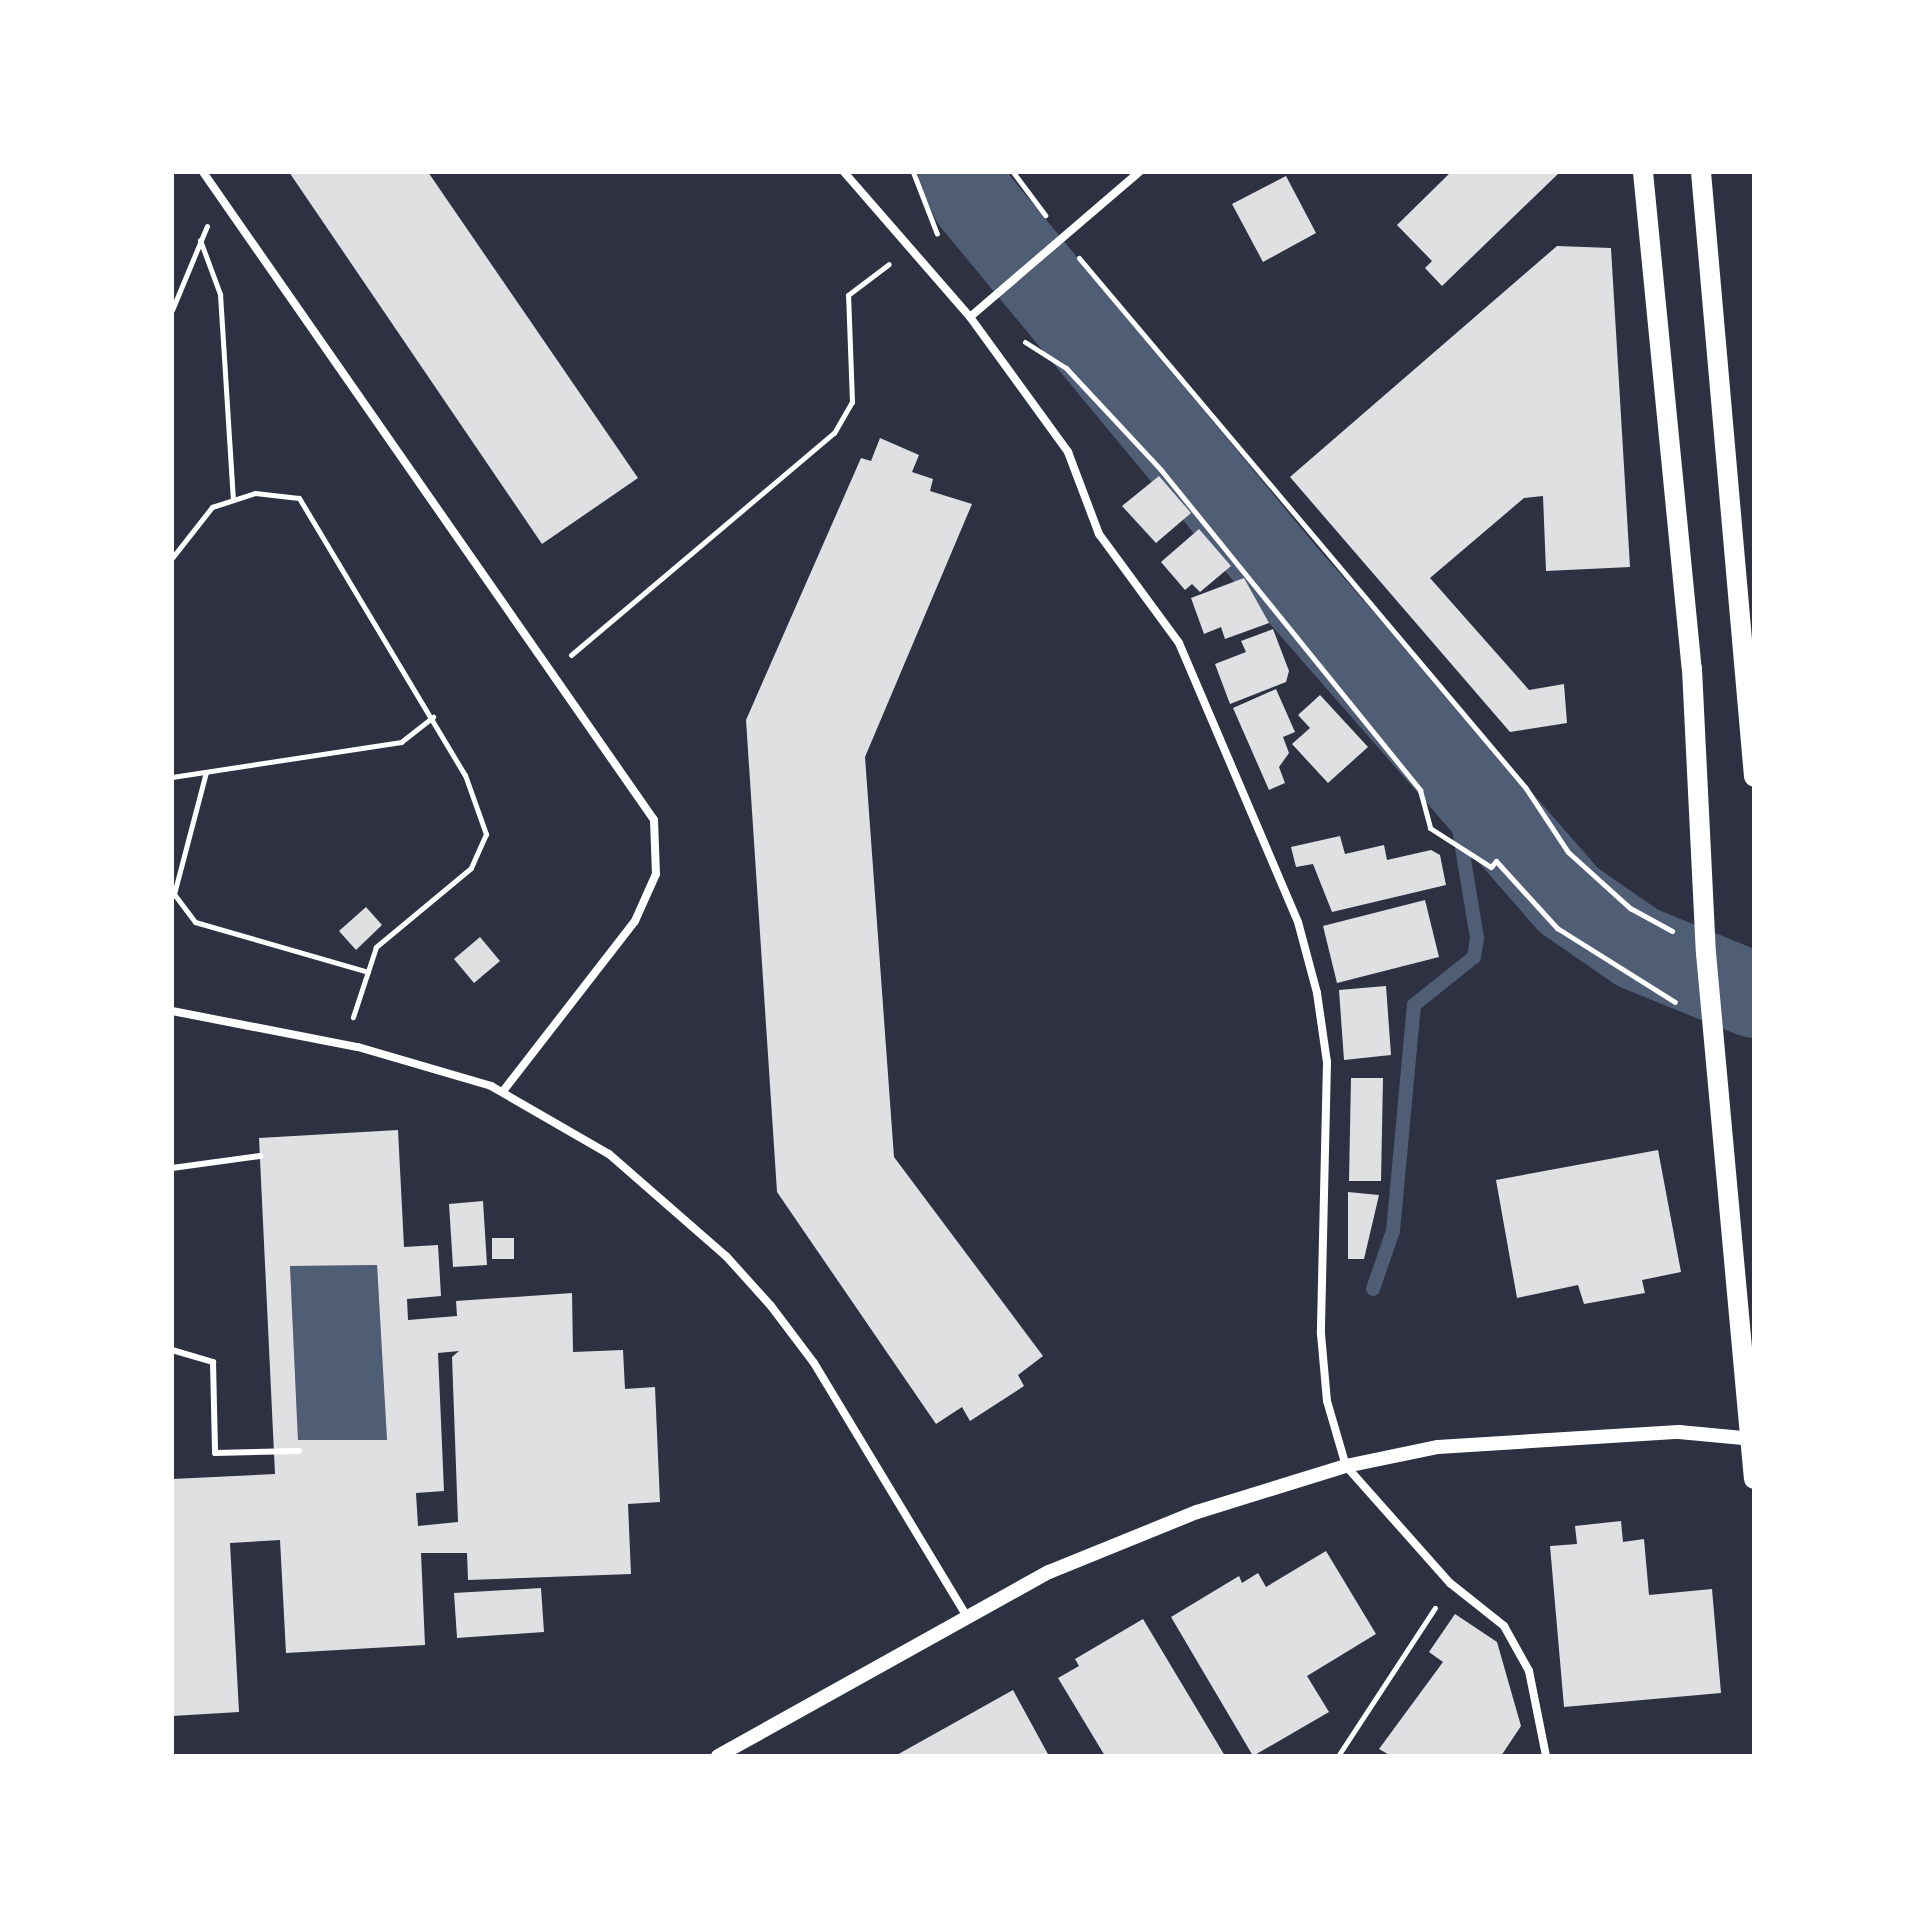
<!DOCTYPE html>
<html>
<head>
<meta charset="utf-8">
<style>
  body { margin:0 }
  #map { position:relative; width:1926px; height:1928px; overflow:hidden; background:#2d3142; font-family:Ubuntu,sans-serif }
  div>[style] { position:absolute }
  [style*='--x'] { left:calc(var(--x)*1px); top:calc(var(--y)*1px); width:calc(var(--w)*1px); rotate:calc(var(--a)*1deg) }
  .water>* { inset:0; background:#4f5d75 }
  .stream>* { height:14px; margin:-7px; padding:0 7px; transform-origin:7px; border-radius:7px; background:#4f5d75 }
  .river>* { height:86px; margin:-43px; padding:0 43px; transform-origin:43px; border-radius:43px; background:#4f5d75 }
  .building>* { inset:0; background:#e0e0e3 }
  .path>* { height:5px; margin:-2.5px; padding:0 2.5px; transform-origin:2.5px; border-radius:2.5px; background:#fff }
  .service>* { height:6px; margin:-3px; padding:0 3px; transform-origin:3px; border-radius:3px; background:#fff }
  .minor>* { height:8px; margin:-4px; padding:0 4px; transform-origin:4px; border-radius:4px; background:#fff }
  .tertiary>* { height:14px; margin:-7px; padding:0 7px; transform-origin:7px; border-radius:7px; background:#fff }
  .primary>* { height:20px; margin:-10px; padding:0 10px; transform-origin:10px; border-radius:10px; background:#fff }
  span { translate:-50% -50%; white-space:nowrap; text-align:center; line-height:1.15; -webkit-text-stroke:8px #fff; paint-order:stroke }
  .frame { position:absolute; inset:0; border:174px solid #fff; pointer-events:none }
</style>
</head>
<body>
<div id="map">
  <div class="water">
    <div style="clip-path:polygon(377px 1265px,387px 1440px,298px 1440px,290px 1266px)"></div>
  </div>
  <div class="stream">
    <div style="--x:1373;--y:1289;--w:61;--a:-71"></div>
    <div style="--x:1393;--y:1231;--w:227;--a:-84.7"></div>
    <div style="--x:1414;--y:1005;--w:77;--a:-38.7"></div>
    <div style="--x:1474;--y:957;--w:19;--a:-81"></div>
    <div style="--x:1477;--y:938;--w:171;--a:-99.4"></div>
  </div>
  <div class="river">
    <div style="--x:961;--y:172;--w:31;--a:65"></div>
    <div style="--x:974;--y:200;--w:479;--a:50.4"></div>
    <div style="--x:1279;--y:569;--w:441;--a:48.8"></div>
    <div style="--x:1570;--y:901;--w:83;--a:34.7"></div>
    <div style="--x:1638;--y:948;--w:125;--a:22.1"></div>
  </div>
  <div class="building">
    <div style="clip-path:polygon(289px 172px,428px 172px,638px 478px,542px 544px)"></div>
    <div style="clip-path:polygon(1451px 172px,1560px 172px,1442px 286px,1425px 268px,1432px 261px,1397px 225px)"></div>
    <div style="clip-path:polygon(1286px 176px,1316px 233px,1263px 262px,1232px 204px)"></div>
    <div style="clip-path:polygon(1557px 246px,1611px 248px,1630px 567px,1546px 571px,1543px 496px,1524px 498px,1430px 578px,1529px 690px,1564px 684px,1567px 723px,1510px 732px,1290px 477px)"></div>
    <div style="clip-path:polygon(880px 438px,919px 455px,912px 472px,933px 479px,930px 491px,972px 504px,865px 757px,894px 1157px,1043px 1356px,1018px 1375px,1024px 1386px,970px 1421px,962px 1407px,936px 1424px,777px 1192px,746px 720px,861px 458px,871px 461px)"></div>
    <div style="clip-path:polygon(1159px 476px,1191px 513px,1156px 543px,1122px 506px)"></div>
    <div style="clip-path:polygon(1199px 529px,1231px 566px,1200px 592px,1192px 584px,1185px 590px,1161px 562px)"></div>
    <div style="clip-path:polygon(1244px 578px,1269px 623px,1225px 639px,1221px 627px,1204px 634px,1191px 598px)"></div>
    <div style="clip-path:polygon(1273px 629px,1289px 671px,1286px 682px,1230px 704px,1215px 664px,1246px 652px,1241px 641px)"></div>
    <div style="clip-path:polygon(1276px 689px,1295px 732px,1283px 737px,1289px 753px,1279px 767px,1285px 783px,1269px 790px,1233px 708px)"></div>
    <div style="clip-path:polygon(1320px 695px,1368px 747px,1328px 783px,1292px 744px,1310px 728px,1298px 715px)"></div>
    <div style="clip-path:polygon(1340px 836px,1345px 854px,1384px 845px,1387px 860px,1431px 850px,1440px 855px,1446px 885px,1332px 912px,1313px 864px,1296px 867px,1291px 847px)"></div>
    <div style="clip-path:polygon(1425px 900px,1439px 957px,1337px 983px,1323px 926px)"></div>
    <div style="clip-path:polygon(366px 907px,382px 925px,356px 950px,339px 931px)"></div>
    <div style="clip-path:polygon(480px 937px,500px 961px,474px 983px,454px 959px)"></div>
    <div style="clip-path:polygon(1386px 986px,1391px 1055px,1344px 1060px,1339px 990px)"></div>
    <div style="clip-path:polygon(1351px 1078px,1383px 1078px,1381px 1181px,1349px 1181px)"></div>
    <div style="clip-path:polygon(evenodd,398px 1130px,404px 1247px,438px 1245px,441px 1296px,407px 1299px,408px 1320px,457px 1316px,456px 1301px,572px 1293px,573px 1352px,623px 1350px,625px 1389px,655px 1387px,660px 1502px,628px 1504px,631px 1574px,468px 1580px,467px 1553px,421px 1553px,425px 1645px,286px 1653px,280px 1540px,230px 1543px,239px 1712px,172px 1716px,172px 1479px,275px 1474px,259px 1138px,398px 1130px,377px 1265px,387px 1440px,298px 1440px,290px 1266px,377px 1265px,398px 1130px,459px 1351px,452px 1357px,458px 1522px,418px 1526px,416px 1493px,444px 1491px,438px 1353px,459px 1351px)"></div>
    <div style="clip-path:polygon(1658px 1150px,1681px 1272px,1642px 1280px,1645px 1293px,1584px 1304px,1578px 1285px,1517px 1298px,1496px 1180px)"></div>
    <div style="clip-path:polygon(1348px 1192px,1379px 1195px,1364px 1259px,1348px 1259px)"></div>
    <div style="clip-path:polygon(483px 1201px,487px 1265px,453px 1267px,449px 1204px)"></div>
    <div style="clip-path:polygon(492px 1238px,514px 1238px,514px 1259px,492px 1259px)"></div>
    <div style="clip-path:polygon(1621px 1521px,1623px 1542px,1644px 1539px,1649px 1595px,1712px 1589px,1721px 1693px,1564px 1707px,1550px 1546px,1577px 1544px,1575px 1526px)"></div>
    <div style="clip-path:polygon(1326px 1551px,1376px 1634px,1307px 1676px,1329px 1712px,1253px 1756px,1171px 1617px,1239px 1576px,1242px 1583px,1258px 1573px,1266px 1587px)"></div>
    <div style="clip-path:polygon(541px 1588px,544px 1632px,457px 1638px,454px 1593px)"></div>
    <div style="clip-path:polygon(1455px 1614px,1497px 1642px,1521px 1726px,1501px 1756px,1391px 1756px,1379px 1749px,1443px 1662px,1429px 1652px)"></div>
    <div style="clip-path:polygon(1143px 1619px,1225px 1756px,1105px 1756px,1058px 1678px,1079px 1666px,1075px 1659px)"></div>
    <div style="clip-path:polygon(1013px 1690px,1049px 1756px,895px 1756px)"></div>
  </div>
  <div class="path">
    <div style="--x:913;--y:172;--w:66;--a:68.8"></div>
    <div style="--x:1013;--y:172;--w:54;--a:53.3"></div>
    <div style="--x:200;--y:240;--w:58;--a:69.7"></div>
    <div style="--x:220;--y:294;--w:206;--a:86.4"></div>
    <div style="--x:1079;--y:258;--w:692;--a:49.87"></div>
    <div style="--x:1525;--y:787;--w:78;--a:56.5"></div>
    <div style="--x:1568;--y:852;--w:84;--a:42.1"></div>
    <div style="--x:1630;--y:908;--w:48;--a:28.7"></div>
    <div style="--x:172;--y:310;--w:91;--a:-67.4"></div>
    <div style="--x:1025;--y:342;--w:49;--a:32.4"></div>
    <div style="--x:1066;--y:368;--w:139;--a:47"></div>
    <div style="--x:1161;--y:470;--w:412;--a:51"></div>
    <div style="--x:1420;--y:790;--w:39;--a:75"></div>
    <div style="--x:1430;--y:828;--w:72;--a:32.6"></div>
    <div style="--x:1491;--y:867;--w:8;--a:-50"></div>
    <div style="--x:1496;--y:861;--w:91;--a:47.7"></div>
    <div style="--x:1557;--y:928;--w:139;--a:32.1"></div>
    <div style="--x:172;--y:558;--w:65;--a:-51.9"></div>
    <div style="--x:212;--y:507;--w:45;--a:-18"></div>
    <div style="--x:255;--y:493;--w:44;--a:6.5"></div>
    <div style="--x:299;--y:498;--w:323;--a:59.1"></div>
    <div style="--x:465;--y:775;--w:63;--a:70.4"></div>
    <div style="--x:486;--y:834;--w:37;--a:114"></div>
    <div style="--x:471;--y:868;--w:124;--a:140.3"></div>
    <div style="--x:376;--y:947;--w:74;--a:108.2"></div>
    <div style="--x:571;--y:655;--w:344;--a:-40.2"></div>
    <div style="--x:834;--y:433;--w:36;--a:-60"></div>
    <div style="--x:852;--y:402;--w:107;--a:-92.1"></div>
    <div style="--x:848;--y:295;--w:51;--a:-37.1"></div>
    <div style="--x:206;--y:772;--w:126;--a:104.7"></div>
    <div style="--x:174;--y:894;--w:35;--a:53"></div>
    <div style="--x:195;--y:922;--w:180;--a:16.1"></div>
    <div style="--x:172;--y:777;--w:232;--a:-8.7"></div>
    <div style="--x:401;--y:742;--w:41;--a:-38"></div>
    <div style="--x:1338;--y:1756;--w:177;--a:-56.8"></div>
  </div>
  <div class="service">
    <div style="--x:172;--y:1168;--w:89;--a:-7.8"></div>
    <div style="--x:172;--y:1350;--w:43;--a:16.3"></div>
    <div style="--x:213;--y:1362;--w:91;--a:88.7"></div>
    <div style="--x:215;--y:1453;--w:84;--a:-1.4"></div>
  </div>
  <div class="minor">
    <div style="--x:203;--y:172;--w:789;--a:55.16"></div>
    <div style="--x:654;--y:820;--w:54;--a:87.9"></div>
    <div style="--x:656;--y:874;--w:51;--a:114.1"></div>
    <div style="--x:635;--y:921;--w:215;--a:127.8"></div>
    <div style="--x:844;--y:172;--w:192;--a:49"></div>
    <div style="--x:970;--y:317;--w:167;--a:54"></div>
    <div style="--x:1068;--y:452;--w:88;--a:69.3"></div>
    <div style="--x:1099;--y:534;--w:135;--a:53.7"></div>
    <div style="--x:1179;--y:643;--w:303;--a:66.9"></div>
    <div style="--x:1298;--y:922;--w:73;--a:75"></div>
    <div style="--x:1317;--y:993;--w:70;--a:81.8"></div>
    <div style="--x:1327;--y:1062;--w:272;--a:91.3"></div>
    <div style="--x:1321;--y:1334;--w:67;--a:84.9"></div>
    <div style="--x:1327;--y:1401;--w:68;--a:73.7"></div>
    <div style="--x:1346;--y:1466;--w:157;--a:48.4"></div>
    <div style="--x:1450;--y:1583;--w:69;--a:38.5"></div>
    <div style="--x:1504;--y:1626;--w:51;--a:60.9"></div>
    <div style="--x:1529;--y:1671;--w:87;--a:78.7"></div>
    <div style="--x:970;--y:317;--w:223;--a:-40.6"></div>
    <div style="--x:172;--y:1011;--w:189;--a:11"></div>
    <div style="--x:358;--y:1047;--w:139;--a:16.3"></div>
    <div style="--x:491;--y:1086;--w:136;--a:30"></div>
    <div style="--x:609;--y:1154;--w:155;--a:41.1"></div>
    <div style="--x:726;--y:1256;--w:67;--a:48"></div>
    <div style="--x:771;--y:1306;--w:71;--a:53"></div>
    <div style="--x:814;--y:1363;--w:294;--a:58.9"></div>
  </div>
  <div class="tertiary">
    <div style="--x:718;--y:1756;--w:379;--a:-29.1"></div>
    <div style="--x:1049;--y:1572;--w:160;--a:-22.1"></div>
    <div style="--x:1197;--y:1512;--w:156;--a:-17.2"></div>
    <div style="--x:1346;--y:1466;--w:94;--a:-11.7"></div>
    <div style="--x:1438;--y:1447;--w:241;--a:-3.6"></div>
    <div style="--x:1679;--y:1432;--w:75;--a:5.3"></div>
  </div>
  <div class="primary">
    <div style="--x:1643;--y:172;--w:499;--a:84.4"></div>
    <div style="--x:1692;--y:669;--w:284;--a:87.2"></div>
    <div style="--x:1706;--y:953;--w:528;--a:84.79"></div>
    <div style="--x:1701;--y:172;--w:607;--a:84.99"></div>
  </div>
  <div class="frame"></div>
</div>
</body>
</html>
